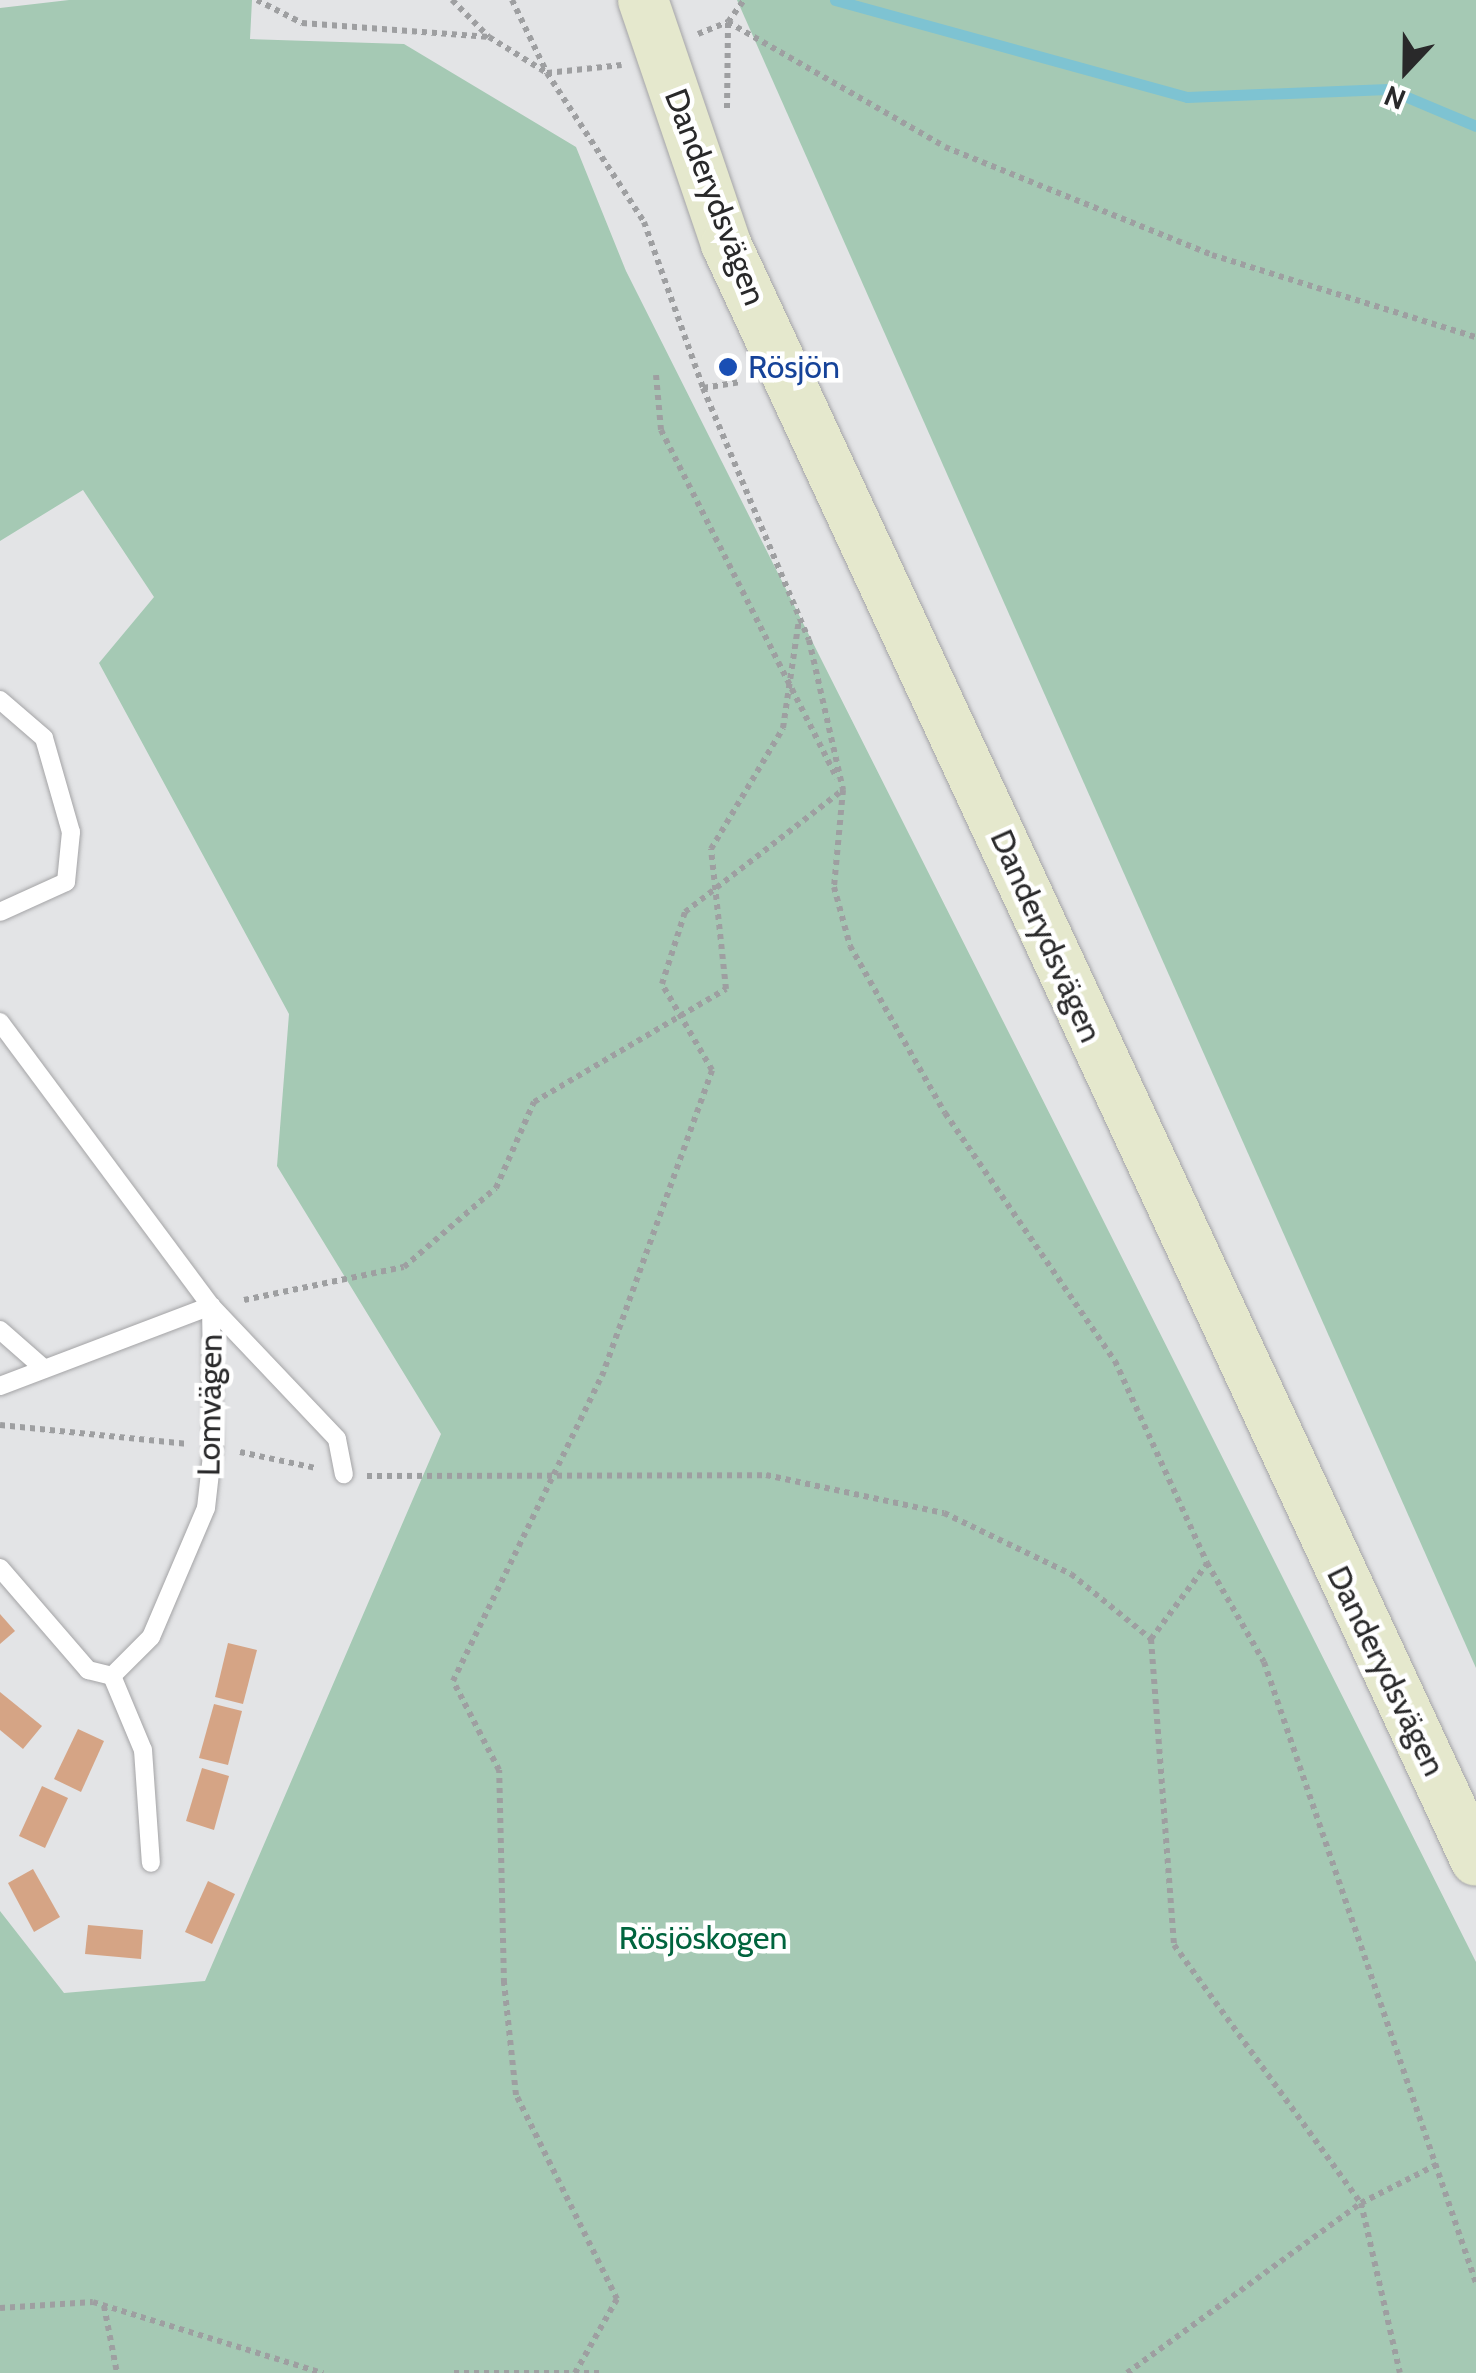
<!DOCTYPE html>
<html>
<head>
<meta charset="utf-8">
<style>
  body { margin:0 }
  #map { position:relative; width:1476px; height:2373px; overflow:hidden; background:#e3e4e6; font-family:Cabin,sans-serif }
  div>[style] { position:absolute }
  [style*='--x'] { left:calc(var(--x)*1px); top:calc(var(--y)*1px); width:calc(var(--w)*1px); rotate:calc(var(--a)*1deg) }
  .green>* { inset:0; background:#a5c9b4 }
  .stream>* { height:11px; margin:-5.5px; padding:0 5.5px; transform-origin:5.5px; border-radius:5.5px; background:#7ec3d2 }
  .building>* { inset:0; background:#d5a485 }
  .path>* { height:6px; margin-top:-3px; transform-origin:0; background:repeating-linear-gradient(90deg,#9e9fa1 0 5px,transparent 0 10px) }
  .roads { filter:drop-shadow(0 0 2px #a4a4a6) drop-shadow(0 0 2px #a4a4a6) }
  .lane>* { height:18px; margin:-9px; padding:0 9px; transform-origin:9px; border-radius:9px; background:#fff }
  .secondary>* { height:50px; margin:-25px; padding:0 25px; transform-origin:25px; border-radius:25px; background:#e5e8cd }
  .dots>* { width:28px; height:28px; translate:-50% -50%; box-sizing:border-box; border:5px solid #fff; border-radius:50% }
  span { translate:-50% -50%; white-space:nowrap; text-align:center; line-height:1.15; -webkit-text-stroke:9px #fff; paint-order:stroke }
  .street-label { font-size:32px; color:#29292a }
  .transit-label { font-size:32px; color:#164399 }
  .left { translate:0 -50%; text-align:left }
  .park-label { font-size:32px; color:#00643e }
  .north { position:absolute; left:1356px; top:20px; width:100px; height:100px; -webkit-text-stroke:8px #fff; paint-order:stroke; rotate:202deg; font-size:28px; font-weight:700; line-height:40px; text-align:center; color:#29292a }
  .north::after { content:''; display:block; margin:auto; width:35px; height:45px; background:#29292a; clip-path:polygon(50% 0,100% 100%,50% 72%,0 100%) }
</style>
</head>
<body>
<div id="map">
  <div class="green">
    <div style="clip-path:polygon(69px 0,252px 0,250px 39px,404px 44px,576px 147px,626px 271px,1476px 1962px,1476px 2373px,0 2373px,0 1911px,64px 1993px,205px 1981px,441px 1434px,277px 1166px,289px 1014px,99px 663px,154px 597px,83px 490px,0 541px,0 8px)"></div>
    <div style="clip-path:polygon(737px 0,1476px 0,1476px 1668px)"></div>
  </div>
  <div class="stream">
    <div style="--x:835;--y:0;--w:365;--a:15.4"></div>
    <div style="--x:1187;--y:97;--w:201;--a:-2.3"></div>
    <div style="--x:1388;--y:89;--w:95;--a:22.8"></div>
  </div>
  <div class="building">
    <div style="clip-path:polygon(0 1614px,15px 1631px,0 1644px)"></div>
    <div style="clip-path:polygon(228px 1643px,257px 1650px,243px 1704px,215px 1697px)"></div>
    <div style="clip-path:polygon(0 1692px,42px 1726px,23px 1749px,0 1730px)"></div>
    <div style="clip-path:polygon(214px 1704px,242px 1711px,228px 1765px,199px 1758px)"></div>
    <div style="clip-path:polygon(78px 1729px,104px 1741px,81px 1792px,54px 1779px)"></div>
    <div style="clip-path:polygon(202px 1768px,229px 1776px,214px 1830px,186px 1821px)"></div>
    <div style="clip-path:polygon(42px 1786px,68px 1798px,45px 1848px,19px 1836px)"></div>
    <div style="clip-path:polygon(33px 1869px,60px 1917px,34px 1932px,8px 1883px)"></div>
    <div style="clip-path:polygon(208px 1881px,235px 1894px,212px 1944px,185px 1932px)"></div>
    <div style="clip-path:polygon(88px 1925px,143px 1930px,141px 1959px,85px 1954px)"></div>
  </div>
  <div class="path">
    <div style="--x:257;--y:0;--w:51;--a:27.1"></div>
    <div style="--x:302;--y:23;--w:188;--a:4.3"></div>
    <div style="--x:452;--y:0;--w:52;--a:45"></div>
    <div style="--x:489;--y:37;--w:68;--a:31.8"></div>
    <div style="--x:547;--y:73;--w:75;--a:-6.1"></div>
    <div style="--x:512;--y:0;--w:81;--a:64.4"></div>
    <div style="--x:547;--y:73;--w:178;--a:56.9"></div>
    <div style="--x:644;--y:222;--w:176;--a:70.4"></div>
    <div style="--x:703;--y:388;--w:273;--a:67.2"></div>
    <div style="--x:809;--y:640;--w:154;--a:77.2"></div>
    <div style="--x:843;--y:790;--w:97;--a:95.3"></div>
    <div style="--x:834;--y:887;--w:61;--a:74.8"></div>
    <div style="--x:850;--y:946;--w:192;--a:60.4"></div>
    <div style="--x:945;--y:1113;--w:301;--a:55.6"></div>
    <div style="--x:1115;--y:1361;--w:222;--a:65.5"></div>
    <div style="--x:1207;--y:1563;--w:114;--a:60.1"></div>
    <div style="--x:1264;--y:1662;--w:656;--a:71.15"></div>
    <div style="--x:698;--y:34;--w:32;--a:-22"></div>
    <div style="--x:728;--y:22;--w:250;--a:29.9"></div>
    <div style="--x:945;--y:147;--w:288;--a:22"></div>
    <div style="--x:1212;--y:255;--w:276;--a:17.3"></div>
    <div style="--x:727;--y:108;--w:86;--a:-89.3"></div>
    <div style="--x:728;--y:22;--w:27;--a:-54"></div>
    <div style="--x:656;--y:375;--w:55;--a:84.8"></div>
    <div style="--x:661;--y:430;--w:390;--a:63.2"></div>
    <div style="--x:703;--y:388;--w:38;--a:-9"></div>
    <div style="--x:244;--y:1300;--w:163;--a:-11.7"></div>
    <div style="--x:404;--y:1267;--w:121;--a:-40.7"></div>
    <div style="--x:496;--y:1188;--w:94;--a:-66.2"></div>
    <div style="--x:534;--y:1102;--w:223;--a:-30.5"></div>
    <div style="--x:726;--y:989;--w:141;--a:-96.1"></div>
    <div style="--x:711;--y:849;--w:141;--a:-59.2"></div>
    <div style="--x:783;--y:728;--w:110;--a:-81.6"></div>
    <div style="--x:0;--y:1425;--w:189;--a:5.8"></div>
    <div style="--x:240;--y:1452;--w:78;--a:11.9"></div>
    <div style="--x:367;--y:1476;--w:399;--a:-0.1"></div>
    <div style="--x:766;--y:1475;--w:182;--a:12.1"></div>
    <div style="--x:944;--y:1513;--w:141;--a:25.7"></div>
    <div style="--x:1071;--y:1574;--w:103;--a:39.1"></div>
    <div style="--x:1151;--y:1639;--w:307;--a:85.7"></div>
    <div style="--x:1174;--y:1945;--w:319;--a:54.1"></div>
    <div style="--x:1361;--y:2203;--w:174;--a:77.1"></div>
    <div style="--x:1151;--y:1639;--w:94;--a:-53.3"></div>
    <div style="--x:104;--y:2306;--w:68;--a:79"></div>
    <div style="--x:0;--y:2308;--w:93;--a:-3.7"></div>
    <div style="--x:93;--y:2302;--w:241;--a:17.2"></div>
    <div style="--x:454;--y:2373;--w:148;--a:0"></div>
    <div style="--x:575;--y:2373;--w:85;--a:-60.4"></div>
    <div style="--x:617;--y:2299;--w:228;--a:-116.3"></div>
    <div style="--x:516;--y:2095;--w:113;--a:-96.1"></div>
    <div style="--x:504;--y:1983;--w:213;--a:-91.3"></div>
    <div style="--x:499;--y:1770;--w:100;--a:-117.3"></div>
    <div style="--x:453;--y:1681;--w:339;--a:-64"></div>
    <div style="--x:602;--y:1376;--w:325;--a:-70.2"></div>
    <div style="--x:712;--y:1070;--w:99;--a:-120.2"></div>
    <div style="--x:662;--y:984;--w:76;--a:-72.3"></div>
    <div style="--x:685;--y:912;--w:200;--a:-37.7"></div>
    <div style="--x:1127;--y:2373;--w:289;--a:-36"></div>
    <div style="--x:1361;--y:2203;--w:86;--a:-26.9"></div>
  </div>
  <div class="roads">
    <div class="lane">
      <div style="--x:0;--y:700;--w:58;--a:40.8"></div>
      <div style="--x:44;--y:738;--w:98;--a:74"></div>
      <div style="--x:71;--y:832;--w:50;--a:95.7"></div>
      <div style="--x:66;--y:882;--w:72;--a:155.6"></div>
      <div style="--x:0;--y:1022;--w:354;--a:53.4"></div>
      <div style="--x:211;--y:1306;--w:183;--a:46.5"></div>
      <div style="--x:337;--y:1439;--w:36;--a:79"></div>
      <div style="--x:0;--y:1330;--w:55;--a:41.3"></div>
      <div style="--x:0;--y:1386;--w:226;--a:-20.8"></div>
      <div style="--x:0;--y:1568;--w:135;--a:49.2"></div>
      <div style="--x:88;--y:1670;--w:25;--a:14"></div>
      <div style="--x:112;--y:1676;--w:55;--a:-45"></div>
      <div style="--x:151;--y:1637;--w:140;--a:-66.9"></div>
      <div style="--x:206;--y:1508;--w:61;--a:-83.5"></div>
      <div style="--x:213;--y:1447;--w:141;--a:-90.8"></div>
      <div style="--x:112;--y:1676;--w:80;--a:67.3"></div>
      <div style="--x:143;--y:1750;--w:113;--a:86"></div>
    </div>
    <div class="secondary">
      <div style="--x:643;--y:0;--w:258;--a:71.2"></div>
      <div style="--x:726;--y:244;--w:1782;--a:65.12"></div>
    </div>
  </div>
  <div class="dots">
    <div style="left:728px;top:367px;background:#1a4fb4"></div>
  </div>
  <div class="street-label">
    <span style="left:715px;top:197px;rotate:69deg">Danderydsvägen</span>
    <span style="left:1046px;top:936px;rotate:66deg">Danderydsvägen</span>
    <span style="left:210px;top:1405px;rotate:-89deg">Lomvägen</span>
    <span style="left:1386px;top:1671px;rotate:64deg">Danderydsvägen</span>
  </div>
  <div class="transit-label">
    <span class="left" style="left:748px;top:367px">Rösjön</span>
  </div>
  <div class="park-label">
    <span style="left:703px;top:1938px">Rösjöskogen</span>
  </div>
  <div class="north">N</div>
</div>
</body>
</html>
